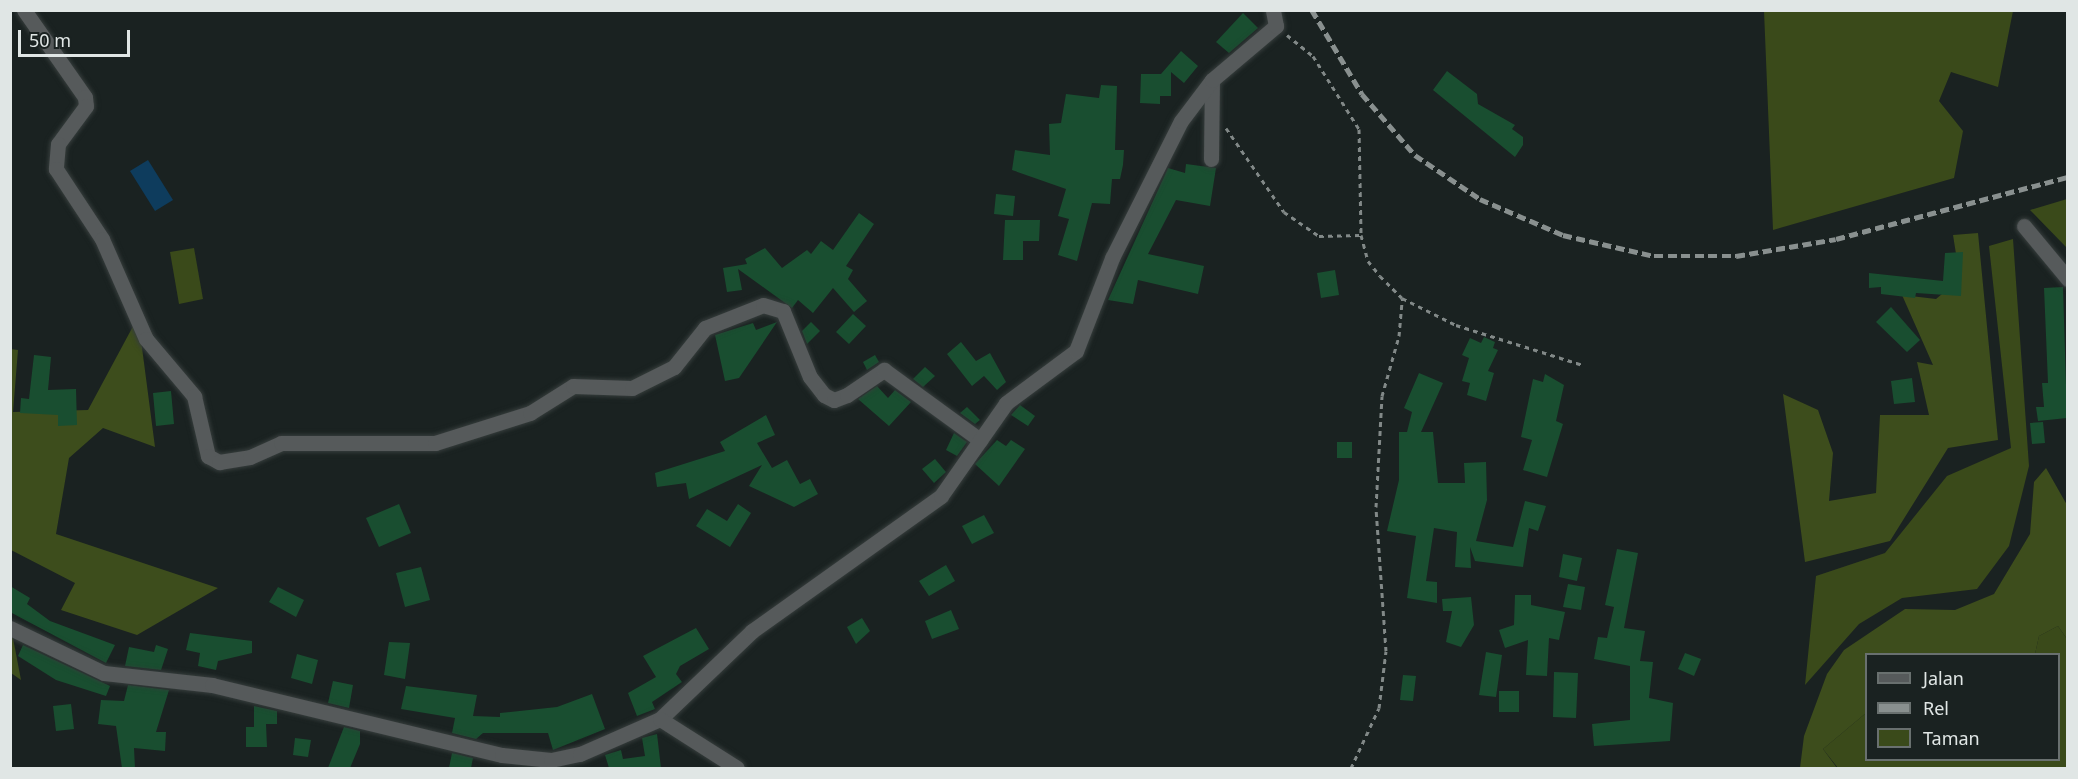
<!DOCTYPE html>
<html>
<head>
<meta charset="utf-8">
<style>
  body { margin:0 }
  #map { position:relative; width:2078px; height:779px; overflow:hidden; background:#1a2221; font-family:"Noto Sans",sans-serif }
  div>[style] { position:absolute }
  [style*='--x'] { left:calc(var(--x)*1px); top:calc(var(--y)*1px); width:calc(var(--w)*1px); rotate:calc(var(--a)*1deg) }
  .green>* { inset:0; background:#3a4a1a }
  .forest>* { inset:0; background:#3d4d1c }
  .water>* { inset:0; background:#0e3c5d }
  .building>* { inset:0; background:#194e30 }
  .path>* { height:3px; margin-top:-1.5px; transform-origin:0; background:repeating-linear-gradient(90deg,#828988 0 4.5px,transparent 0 9px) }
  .roads { filter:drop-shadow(0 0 2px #363d3c) drop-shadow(0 0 2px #363d3c) }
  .minor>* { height:15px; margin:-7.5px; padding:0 7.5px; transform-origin:7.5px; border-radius:7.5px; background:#565a5b }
  .rail>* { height:4.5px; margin-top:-2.25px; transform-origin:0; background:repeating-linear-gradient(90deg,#89908f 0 9px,transparent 0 13.5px) }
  span { translate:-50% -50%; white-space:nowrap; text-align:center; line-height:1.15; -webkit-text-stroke:4.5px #1a2221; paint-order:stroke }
  .frame { position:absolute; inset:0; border:12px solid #e0e6e5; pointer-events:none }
  .legend { position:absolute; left:1865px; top:653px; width:195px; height:108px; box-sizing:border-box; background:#1a2221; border:2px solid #69706f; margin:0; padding:8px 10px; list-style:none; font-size:18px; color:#e0e6e5 }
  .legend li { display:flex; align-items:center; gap:12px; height:30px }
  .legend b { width:30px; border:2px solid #69706f }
  .scale { position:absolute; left:18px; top:30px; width:112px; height:27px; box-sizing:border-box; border:3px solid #e0e6e5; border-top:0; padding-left:8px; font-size:18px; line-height:21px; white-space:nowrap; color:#e0e6e5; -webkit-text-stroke:4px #1a2221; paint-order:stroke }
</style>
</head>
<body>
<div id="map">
  <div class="green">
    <div style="clip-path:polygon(1764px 11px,2013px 11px,1998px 87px,1951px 72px,1939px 101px,1963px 131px,1954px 178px,1773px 230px)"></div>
    <div style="clip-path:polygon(2067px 199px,2068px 199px,2067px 248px,2030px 210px)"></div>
    <div style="clip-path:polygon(2013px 239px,2029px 466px,2009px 546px,1977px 589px,1902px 598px,1859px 624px,1805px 685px,1816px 576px,1885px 553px,1947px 476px,2011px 448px,1989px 246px)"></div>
    <div style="clip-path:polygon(194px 248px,203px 299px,179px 304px,170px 252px)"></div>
    <div style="clip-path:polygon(2058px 626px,2067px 639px,2067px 768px,1838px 768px,1823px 749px,1866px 713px,1866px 760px,2058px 760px,2058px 654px,2035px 654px,2039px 636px)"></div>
  </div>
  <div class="forest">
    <div style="clip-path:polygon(1978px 233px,1998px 440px,1948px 448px,1890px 541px,1805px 562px,1783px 394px,1818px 410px,1833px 453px,1829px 501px,1876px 493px,1880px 415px,1929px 415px,1917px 362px,1933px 365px,1902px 295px,1936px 299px,1960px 279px,1953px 235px)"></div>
    <div style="clip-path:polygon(138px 317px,155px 447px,103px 428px,69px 458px,56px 534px,218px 588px,137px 635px,61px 610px,75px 583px,11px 550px,10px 349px,18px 350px,13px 412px,88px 410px)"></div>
    <div style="clip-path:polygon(2046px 468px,2067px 505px,2067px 639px,2058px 626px,2039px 636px,2035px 654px,1866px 654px,1866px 713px,1823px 749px,1837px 768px,1800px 768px,1804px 736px,1827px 674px,1844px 650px,1905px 609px,1955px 610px,1994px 594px,2030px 534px,2034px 482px)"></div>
    <div style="clip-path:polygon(11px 636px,13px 638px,21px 680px,11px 673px)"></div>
  </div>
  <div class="water">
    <div style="clip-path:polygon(148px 160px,173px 200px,155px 211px,130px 171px)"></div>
  </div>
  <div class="building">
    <div style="clip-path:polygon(1243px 13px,1258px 28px,1229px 53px,1216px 42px)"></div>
    <div style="clip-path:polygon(1181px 51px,1198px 66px,1184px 83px,1171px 72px,1171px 96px,1160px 96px,1160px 104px,1140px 103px,1141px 74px,1161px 74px)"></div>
    <div style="clip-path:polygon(1447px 71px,1477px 94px,1478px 104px,1515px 125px,1512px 129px,1523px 137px,1523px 145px,1515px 157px,1433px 90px)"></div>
    <div style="clip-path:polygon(1101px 85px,1117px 86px,1115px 150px,1124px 150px,1123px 165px,1120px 179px,1112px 179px,1110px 204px,1092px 203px,1077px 261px,1058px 255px,1069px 219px,1058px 216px,1066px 189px,1012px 170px,1015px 150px,1050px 155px,1049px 124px,1061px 123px,1066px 94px,1099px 98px)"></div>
    <div style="clip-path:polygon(1186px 164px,1216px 168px,1210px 206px,1176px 200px,1148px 254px,1204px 266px,1198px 294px,1138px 280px,1133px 304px,1108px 300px,1168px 168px,1185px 173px)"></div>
    <div style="clip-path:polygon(996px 194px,1015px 196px,1013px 216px,994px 214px)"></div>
    <div style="clip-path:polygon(859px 213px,874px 224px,846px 266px,853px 270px,848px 279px,867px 301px,854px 312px,833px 288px,813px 313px,798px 300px,792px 308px,738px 269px,742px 290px,727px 292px,723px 268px,747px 264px,745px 259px,765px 248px,782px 268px,807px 250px,811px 254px,821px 241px,833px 250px)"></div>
    <div style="clip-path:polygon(1005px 220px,1040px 220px,1039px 241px,1023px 241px,1023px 260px,1003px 260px)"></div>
    <div style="clip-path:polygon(1963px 252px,1961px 296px,1916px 293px,1915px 298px,1881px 294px,1881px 287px,1869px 288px,1869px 273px,1943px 281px,1945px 253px)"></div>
    <div style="clip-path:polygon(1335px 270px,1339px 295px,1321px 298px,1317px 273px)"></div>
    <div style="clip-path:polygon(2063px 287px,2067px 418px,2038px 421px,2036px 407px,2044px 407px,2042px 383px,2048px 383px,2044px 288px)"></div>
    <div style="clip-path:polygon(1891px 307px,1920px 340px,1907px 352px,1876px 322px)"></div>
    <div style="clip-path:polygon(853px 314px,866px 326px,849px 344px,836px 332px)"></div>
    <div style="clip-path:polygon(777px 322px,739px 378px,725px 381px,715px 335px,753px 323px,756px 330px)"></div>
    <div style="clip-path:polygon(811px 322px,820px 331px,807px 344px,802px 331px)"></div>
    <div style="clip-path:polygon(1484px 337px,1495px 342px,1493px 348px,1498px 350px,1488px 371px,1494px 373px,1486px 401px,1467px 395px,1470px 383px,1462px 381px,1469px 358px,1462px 355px,1470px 338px,1481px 343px)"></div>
    <div style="clip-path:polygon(961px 342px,976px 361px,990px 353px,1006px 382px,997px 390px,984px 376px,972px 386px,947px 354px)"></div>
    <div style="clip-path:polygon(34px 355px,51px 357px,48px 390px,76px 389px,77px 425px,58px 426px,58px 415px,20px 413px,21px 398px,29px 399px)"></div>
    <div style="clip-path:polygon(875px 355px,879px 362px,867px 370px,863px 362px)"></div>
    <div style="clip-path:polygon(925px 367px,935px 376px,923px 387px,913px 379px)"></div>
    <div style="clip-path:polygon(1419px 373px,1443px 383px,1421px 432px,1433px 432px,1438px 483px,1465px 483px,1464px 463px,1486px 462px,1487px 500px,1476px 541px,1513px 547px,1525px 501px,1546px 506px,1538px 531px,1529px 528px,1523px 567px,1475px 561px,1470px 547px,1471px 568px,1455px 567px,1457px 532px,1434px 528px,1426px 581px,1437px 582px,1437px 603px,1407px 598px,1416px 536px,1387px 531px,1399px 480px,1399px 432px,1407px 432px,1412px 412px,1404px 408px)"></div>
    <div style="clip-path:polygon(1545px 374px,1564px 385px,1556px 421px,1563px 424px,1547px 477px,1523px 470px,1532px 440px,1521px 437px,1533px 379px,1543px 382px)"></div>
    <div style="clip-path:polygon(1912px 378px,1915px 402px,1894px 404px,1891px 381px)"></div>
    <div style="clip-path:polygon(877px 386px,888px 398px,895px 390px,911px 402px,889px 426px,858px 399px)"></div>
    <div style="clip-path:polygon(171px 391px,174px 424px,156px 426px,153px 393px)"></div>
    <div style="clip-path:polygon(1020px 405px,1035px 416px,1028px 426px,1011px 415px)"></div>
    <div style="clip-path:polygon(967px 407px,980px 420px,975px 424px,960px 413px)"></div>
    <div style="clip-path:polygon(766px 415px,775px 435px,757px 443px,772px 468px,787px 460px,800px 484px,810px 479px,818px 494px,794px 507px,749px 486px,762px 465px,689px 499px,686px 483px,657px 487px,655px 473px,725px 451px,720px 442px)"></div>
    <div style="clip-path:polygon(2043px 422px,2045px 443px,2032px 444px,2030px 423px)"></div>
    <div style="clip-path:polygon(954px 433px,967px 442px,957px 456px,946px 450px)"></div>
    <div style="clip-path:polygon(997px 440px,1006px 446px,1011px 440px,1025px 449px,999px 486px,975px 464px)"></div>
    <div style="clip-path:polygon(1337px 442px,1352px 442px,1352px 458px,1337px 458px)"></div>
    <div style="clip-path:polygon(935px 459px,946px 472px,934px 483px,922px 469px)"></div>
    <div style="clip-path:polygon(399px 504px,411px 533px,379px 547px,366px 518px)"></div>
    <div style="clip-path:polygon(738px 504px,751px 513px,730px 547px,696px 526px,707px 509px,727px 521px)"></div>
    <div style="clip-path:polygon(984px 515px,994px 533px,972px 544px,962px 526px)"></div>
    <div style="clip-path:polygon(1617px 549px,1638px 553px,1624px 628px,1645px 631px,1640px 661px,1653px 662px,1649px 698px,1673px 703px,1670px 741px,1594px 746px,1592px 724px,1630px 720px,1630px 666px,1594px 659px,1598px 637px,1607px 638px,1614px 607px,1605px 605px)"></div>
    <div style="clip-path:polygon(1563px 554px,1582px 558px,1577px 581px,1559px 577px)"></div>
    <div style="clip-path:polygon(946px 565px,955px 581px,929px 596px,919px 581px)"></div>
    <div style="clip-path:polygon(421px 567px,430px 600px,405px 607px,396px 573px)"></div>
    <div style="clip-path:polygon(1568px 584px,1585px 587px,1581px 610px,1563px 607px)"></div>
    <div style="clip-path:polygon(10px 586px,30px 598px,27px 604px,50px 621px,115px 645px,106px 663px,10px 612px)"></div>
    <div style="clip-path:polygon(278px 587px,304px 600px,296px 617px,269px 602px)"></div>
    <div style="clip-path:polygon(1515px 595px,1531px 595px,1531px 605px,1565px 612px,1559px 640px,1549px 638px,1547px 676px,1526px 675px,1528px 640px,1505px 648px,1499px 630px,1514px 625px)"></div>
    <div style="clip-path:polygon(1471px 597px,1474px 625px,1461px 647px,1446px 642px,1452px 611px,1443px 611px,1442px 599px)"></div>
    <div style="clip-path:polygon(951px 610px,959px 629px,932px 639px,925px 621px)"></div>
    <div style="clip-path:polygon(862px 618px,870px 631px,856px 644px,847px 627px)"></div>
    <div style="clip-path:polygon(696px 628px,709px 649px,680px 666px,676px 674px,682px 682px,652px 702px,655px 709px,637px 716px,628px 693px,656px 677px,643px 656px)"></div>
    <div style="clip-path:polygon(190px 633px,252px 641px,252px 653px,218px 661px,216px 670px,198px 666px,200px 653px,186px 650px)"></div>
    <div style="clip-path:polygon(389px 642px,410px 643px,405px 679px,384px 675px)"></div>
    <div style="clip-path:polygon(23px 645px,110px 686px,106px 696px,56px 680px,18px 656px)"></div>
    <div style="clip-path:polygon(156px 645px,168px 649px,161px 670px,125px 666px,129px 647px,154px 652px)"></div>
    <div style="clip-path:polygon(1486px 652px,1502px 655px,1496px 697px,1479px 695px)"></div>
    <div style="clip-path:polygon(1685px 653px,1701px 659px,1694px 676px,1678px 669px)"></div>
    <div style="clip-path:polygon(297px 654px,318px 660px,312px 684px,291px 678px)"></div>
    <div style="clip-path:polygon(1554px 672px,1578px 673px,1576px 718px,1553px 717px)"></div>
    <div style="clip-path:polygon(1403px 675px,1416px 676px,1413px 701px,1400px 700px)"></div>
    <div style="clip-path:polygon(333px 681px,353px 685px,349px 708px,328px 703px)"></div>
    <div style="clip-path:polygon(128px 685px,169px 690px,156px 732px,166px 732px,165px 751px,134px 748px,135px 768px,122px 768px,116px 726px,98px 724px,101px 700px,124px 701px)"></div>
    <div style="clip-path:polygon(406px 686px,477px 695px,473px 716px,500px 717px,500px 713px,557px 707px,592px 694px,605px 729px,553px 750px,548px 733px,483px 733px,476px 739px,452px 733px,455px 718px,401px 709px)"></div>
    <div style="clip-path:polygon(1499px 691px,1519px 691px,1519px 712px,1499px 712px)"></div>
    <div style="clip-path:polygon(71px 704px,74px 729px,56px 731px,53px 706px)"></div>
    <div style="clip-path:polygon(254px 706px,277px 711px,277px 724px,266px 724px,267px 747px,246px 747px,246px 727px,254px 727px)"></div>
    <div style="clip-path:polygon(344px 727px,360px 731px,360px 744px,350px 768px,328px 768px)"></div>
    <div style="clip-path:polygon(657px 734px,661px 768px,609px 768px,605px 755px,621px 750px,623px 759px,645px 756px,642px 738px)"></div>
    <div style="clip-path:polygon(295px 738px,311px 740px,308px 757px,293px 755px)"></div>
    <div style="clip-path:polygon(452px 753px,473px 758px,471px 768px,449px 768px)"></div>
  </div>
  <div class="path">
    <div style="--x:1287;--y:35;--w:33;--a:39"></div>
    <div style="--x:1313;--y:56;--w:86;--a:57.8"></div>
    <div style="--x:1359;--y:129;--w:106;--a:88.9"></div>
    <div style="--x:1361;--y:235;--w:27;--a:75"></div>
    <div style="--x:1368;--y:261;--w:19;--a:51"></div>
    <div style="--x:1380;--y:276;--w:31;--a:45"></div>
    <div style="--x:1402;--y:298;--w:60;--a:26.6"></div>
    <div style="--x:1456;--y:325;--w:133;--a:17.5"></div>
    <div style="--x:1226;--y:128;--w:102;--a:55.4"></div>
    <div style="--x:1284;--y:212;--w:42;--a:34.4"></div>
    <div style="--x:1319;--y:236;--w:41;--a:-1.4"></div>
    <div style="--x:1351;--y:768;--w:66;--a:-65"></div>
    <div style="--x:1379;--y:708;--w:57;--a:-83"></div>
    <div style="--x:1386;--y:651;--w:144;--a:-94"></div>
    <div style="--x:1376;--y:507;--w:111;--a:-86.9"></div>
    <div style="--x:1382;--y:396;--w:62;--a:-74.2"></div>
    <div style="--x:1399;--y:336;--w:38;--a:-85"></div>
  </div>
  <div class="roads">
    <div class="minor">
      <div style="--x:24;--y:10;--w:106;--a:55"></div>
      <div style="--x:85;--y:97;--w:9;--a:84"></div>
      <div style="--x:86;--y:106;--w:47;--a:126.4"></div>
      <div style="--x:58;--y:144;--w:25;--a:95"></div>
      <div style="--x:56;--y:169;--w:84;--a:56.7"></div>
      <div style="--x:102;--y:239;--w:109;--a:66.3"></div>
      <div style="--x:146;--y:339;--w:75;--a:49.9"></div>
      <div style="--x:194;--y:396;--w:62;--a:76.9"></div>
      <div style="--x:208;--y:456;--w:13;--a:29"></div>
      <div style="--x:219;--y:462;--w:31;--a:-9"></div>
      <div style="--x:250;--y:457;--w:34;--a:-24"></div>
      <div style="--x:281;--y:443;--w:154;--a:0"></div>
      <div style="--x:435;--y:443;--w:100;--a:-17.5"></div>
      <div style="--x:530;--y:413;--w:51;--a:-32.1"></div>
      <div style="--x:573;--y:386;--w:59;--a:1.9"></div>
      <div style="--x:632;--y:388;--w:47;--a:-26.6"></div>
      <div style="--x:674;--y:367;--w:50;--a:-51.5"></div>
      <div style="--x:705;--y:328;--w:62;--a:-21.6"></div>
      <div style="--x:763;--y:305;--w:21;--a:17"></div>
      <div style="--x:783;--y:311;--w:71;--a:67.8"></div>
      <div style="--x:810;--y:377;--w:23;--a:52"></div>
      <div style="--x:824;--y:395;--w:11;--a:27"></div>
      <div style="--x:834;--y:400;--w:14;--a:-21"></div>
      <div style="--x:847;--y:395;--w:45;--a:-34"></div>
      <div style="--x:884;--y:370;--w:119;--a:36.1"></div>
      <div style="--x:1211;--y:159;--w:79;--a:-89.3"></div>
      <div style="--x:2024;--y:226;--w:69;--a:50.3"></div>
      <div style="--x:10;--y:628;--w:104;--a:25.6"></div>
      <div style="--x:104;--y:673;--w:109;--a:6.3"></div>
      <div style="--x:212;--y:685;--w:298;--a:13.6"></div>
      <div style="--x:502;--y:755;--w:49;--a:5.8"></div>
      <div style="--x:551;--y:760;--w:30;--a:-12"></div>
      <div style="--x:580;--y:754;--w:87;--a:-23.6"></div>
      <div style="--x:660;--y:719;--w:127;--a:-43.7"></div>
      <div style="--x:752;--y:631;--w:232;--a:-35.5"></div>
      <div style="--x:941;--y:496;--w:113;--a:-55"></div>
      <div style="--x:1006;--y:403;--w:87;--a:-36.6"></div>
      <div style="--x:1076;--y:351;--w:100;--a:-68.8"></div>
      <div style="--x:1112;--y:258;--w:153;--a:-63.3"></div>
      <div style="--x:1181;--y:121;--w:51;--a:-52.9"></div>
      <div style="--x:1212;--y:80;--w:84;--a:-40.2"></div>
      <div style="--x:1276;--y:26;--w:16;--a:-101"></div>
      <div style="--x:660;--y:719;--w:91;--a:32.5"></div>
    </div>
  </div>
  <div class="rail">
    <div style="--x:1312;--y:10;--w:98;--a:59.2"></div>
    <div style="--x:1362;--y:94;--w:81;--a:49"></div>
    <div style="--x:1415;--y:155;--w:78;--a:34.1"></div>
    <div style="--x:1480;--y:199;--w:90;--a:23.4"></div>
    <div style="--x:1563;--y:235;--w:93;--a:13"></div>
    <div style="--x:1654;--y:256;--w:82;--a:0"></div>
    <div style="--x:1736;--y:256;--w:101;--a:-9.6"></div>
    <div style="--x:1836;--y:239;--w:240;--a:-15"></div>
  </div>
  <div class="frame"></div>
  <ul class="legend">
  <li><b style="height:8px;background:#565a5b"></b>Jalan</li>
  <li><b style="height:8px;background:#89908f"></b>Rel</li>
  <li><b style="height:16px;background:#3a4a1a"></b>Taman</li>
  </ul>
  <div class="scale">50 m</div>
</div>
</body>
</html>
